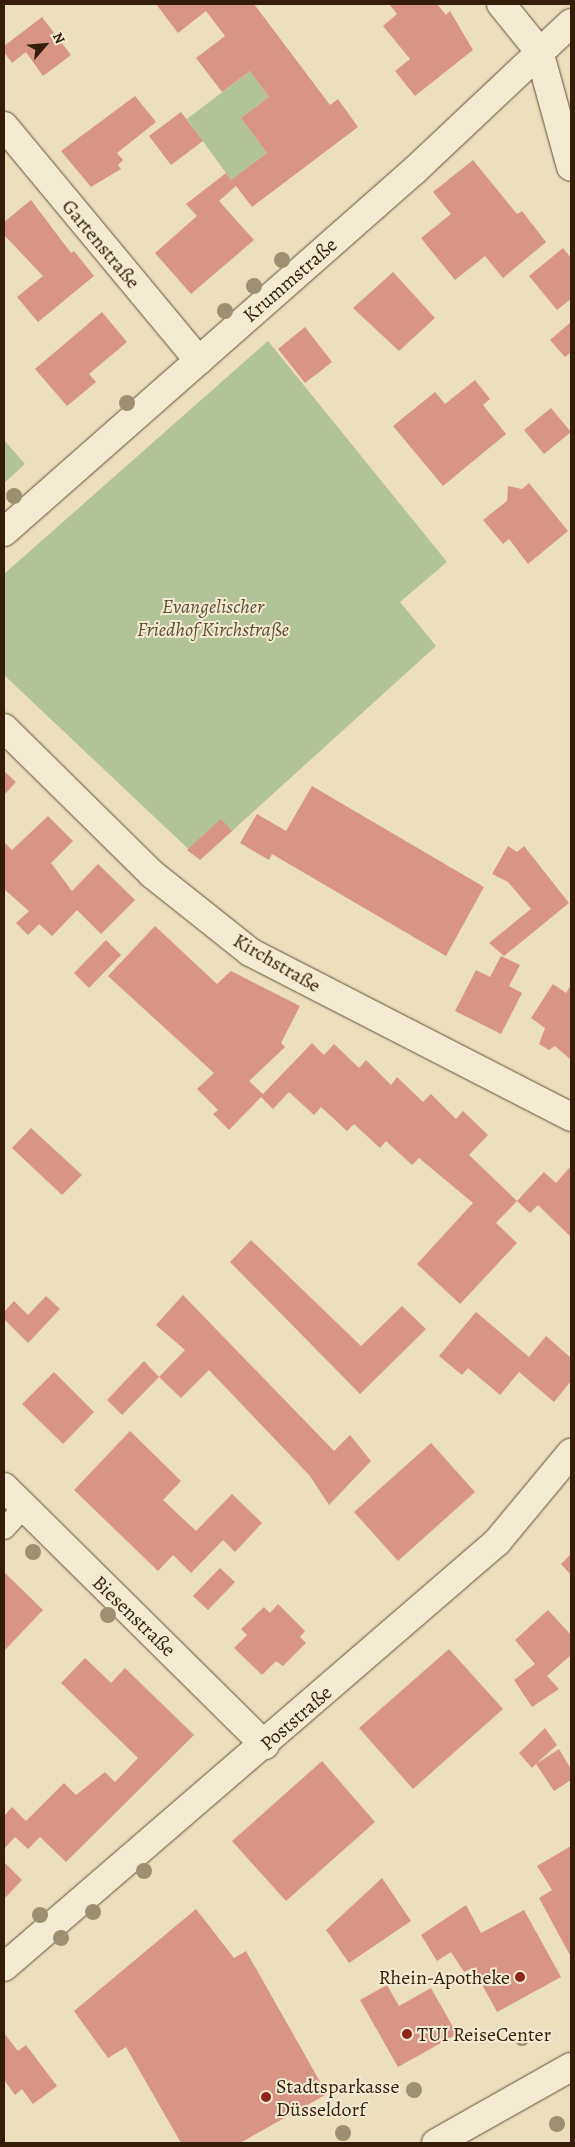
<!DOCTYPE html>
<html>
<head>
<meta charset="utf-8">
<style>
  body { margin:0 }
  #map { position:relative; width:575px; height:2147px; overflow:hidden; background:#ecdfbb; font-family:Alegreya,serif }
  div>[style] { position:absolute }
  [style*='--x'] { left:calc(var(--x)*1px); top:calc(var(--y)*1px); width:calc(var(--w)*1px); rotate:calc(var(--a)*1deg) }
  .green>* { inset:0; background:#b2c395 }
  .building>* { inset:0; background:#d99583 }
  .roads { filter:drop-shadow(0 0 1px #624e36) drop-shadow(0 0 1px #624e36) }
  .service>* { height:21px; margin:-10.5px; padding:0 10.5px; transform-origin:10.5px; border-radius:10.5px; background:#f3ead3 }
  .minor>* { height:28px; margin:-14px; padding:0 14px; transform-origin:14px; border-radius:14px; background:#f3ead3 }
  .tertiary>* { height:28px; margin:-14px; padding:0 14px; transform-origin:14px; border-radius:14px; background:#f3ead3 }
  .trees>* { width:16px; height:16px; margin:-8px; border-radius:50%; background:#9c9070 }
  .dots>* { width:14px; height:14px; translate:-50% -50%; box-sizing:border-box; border:2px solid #f3ead3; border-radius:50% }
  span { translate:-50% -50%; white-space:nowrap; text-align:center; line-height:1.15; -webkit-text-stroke:4px #f3ead3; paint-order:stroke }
  .street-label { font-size:20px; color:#341d09 }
  .park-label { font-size:20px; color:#5a4f33; font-style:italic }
  .poi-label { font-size:20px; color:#341d09 }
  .right { translate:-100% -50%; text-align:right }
  .left { translate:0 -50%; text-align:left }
  .frame { position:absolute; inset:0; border:5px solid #341d09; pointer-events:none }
  .north { position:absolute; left:20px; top:20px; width:50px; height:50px; -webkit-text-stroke:4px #f3ead3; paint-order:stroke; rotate:63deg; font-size:14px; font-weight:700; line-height:20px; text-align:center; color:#341d09 }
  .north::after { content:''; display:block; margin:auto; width:18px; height:22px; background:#341d09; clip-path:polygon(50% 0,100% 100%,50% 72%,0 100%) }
</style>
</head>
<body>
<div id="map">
  <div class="green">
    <div style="clip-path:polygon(250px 71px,269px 97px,241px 118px,267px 153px,231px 180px,187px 119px)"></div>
    <div style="clip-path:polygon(268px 341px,447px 562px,400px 602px,436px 646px,200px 860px,4px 675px,4px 574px)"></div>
    <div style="clip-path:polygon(4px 440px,25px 464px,4px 483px)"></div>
  </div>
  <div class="building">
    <div style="clip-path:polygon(156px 4px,254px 4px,330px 105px,338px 99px,358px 127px,252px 207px,236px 186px,219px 201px,254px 240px,191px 294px,155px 253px,197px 216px,186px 204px,226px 173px,231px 180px,267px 153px,241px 118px,269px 97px,250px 71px,222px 92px,196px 58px,225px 36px,206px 11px,178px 33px)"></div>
    <div style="clip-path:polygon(389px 4px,437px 4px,446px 15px,450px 11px,473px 50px,415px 96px,395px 71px,410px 59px,383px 26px,397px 14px)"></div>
    <div style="clip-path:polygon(42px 17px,71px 55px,43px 76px,26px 52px,12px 63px,4px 52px,4px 46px)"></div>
    <div style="clip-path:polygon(135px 96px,156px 122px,117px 153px,123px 160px,118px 165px,121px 169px,91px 187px,61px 151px)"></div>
    <div style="clip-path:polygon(181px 112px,203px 141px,171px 165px,149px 136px)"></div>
    <div style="clip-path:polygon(473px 160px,517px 214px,522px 211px,546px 242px,503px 278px,485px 256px,455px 280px,421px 238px,451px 214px,433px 192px)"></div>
    <div style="clip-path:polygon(31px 200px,71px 253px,74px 251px,94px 276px,38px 322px,17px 297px,43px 276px,4px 235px,4px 222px)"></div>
    <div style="clip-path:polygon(563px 248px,571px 258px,571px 299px,557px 310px,529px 276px)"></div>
    <div style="clip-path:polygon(393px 272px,435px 318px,399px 351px,353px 308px)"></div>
    <div style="clip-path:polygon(102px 312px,127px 342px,89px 374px,96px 382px,67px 406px,35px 369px)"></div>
    <div style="clip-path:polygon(571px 322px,571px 352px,565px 357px,550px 340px)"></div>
    <div style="clip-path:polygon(305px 327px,332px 362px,305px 383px,278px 349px)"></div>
    <div style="clip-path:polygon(475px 380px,490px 399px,483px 405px,506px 434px,443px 486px,393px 426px,435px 392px,445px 404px)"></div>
    <div style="clip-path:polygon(551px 408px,571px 432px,544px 454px,524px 430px)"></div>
    <div style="clip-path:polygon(529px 483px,568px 531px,528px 564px,509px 539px,503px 544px,483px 520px,507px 501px,508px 486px,522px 489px)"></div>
    <div style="clip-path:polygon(4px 771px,16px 782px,4px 795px)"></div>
    <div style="clip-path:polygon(312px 786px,484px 887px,446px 956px,272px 854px,269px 860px,240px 843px,257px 814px,286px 831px)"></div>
    <div style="clip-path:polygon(48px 816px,73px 841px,51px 863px,72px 891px,98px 864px,135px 900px,101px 934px,77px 910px,52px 936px,39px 924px,28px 935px,16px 923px,29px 911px,4px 889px,4px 842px,12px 850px)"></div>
    <div style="clip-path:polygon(221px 819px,232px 831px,200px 860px,187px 850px)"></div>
    <div style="clip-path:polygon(508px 846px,517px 852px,524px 846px,569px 903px,504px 956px,489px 943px,531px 909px,508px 882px,492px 874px)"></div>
    <div style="clip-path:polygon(155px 926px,217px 984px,231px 971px,300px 1006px,281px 1043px,285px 1047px,249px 1081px,263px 1094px,312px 1043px,324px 1055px,334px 1044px,359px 1068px,366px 1060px,391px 1085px,397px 1077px,423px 1102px,431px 1094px,456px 1119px,463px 1111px,488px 1135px,469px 1155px,517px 1201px,544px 1172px,556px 1183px,571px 1166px,571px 1237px,538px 1205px,530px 1213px,517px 1201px,496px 1223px,517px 1243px,460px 1304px,417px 1264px,473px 1203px,419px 1158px,412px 1165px,386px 1141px,380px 1148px,354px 1124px,347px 1131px,321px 1107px,314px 1115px,289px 1092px,273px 1109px,261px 1097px,229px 1130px,213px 1114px,218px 1110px,197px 1089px,214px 1073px,108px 976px)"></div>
    <div style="clip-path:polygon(106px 940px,121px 955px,89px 988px,74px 973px)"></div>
    <div style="clip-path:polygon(501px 956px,520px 965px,509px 986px,522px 993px,501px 1034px,455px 1011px,476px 970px,490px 977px)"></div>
    <div style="clip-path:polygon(553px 984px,566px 993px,571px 985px,571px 1060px,555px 1046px,549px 1050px,539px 1044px,545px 1028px,531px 1018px)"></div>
    <div style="clip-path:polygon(31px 1128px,82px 1175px,62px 1195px,12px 1148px)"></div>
    <div style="clip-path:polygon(251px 1240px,361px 1346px,402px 1306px,426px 1329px,360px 1394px,230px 1262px)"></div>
    <div style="clip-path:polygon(183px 1295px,334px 1451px,350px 1435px,371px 1461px,329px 1505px,310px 1476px,209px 1370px,181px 1398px,159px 1377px,185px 1350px,156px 1325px)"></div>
    <div style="clip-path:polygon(46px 1296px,60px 1309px,28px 1343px,4px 1319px,4px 1312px,14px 1301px,28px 1315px)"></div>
    <div style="clip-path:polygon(476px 1312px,529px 1357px,546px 1336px,571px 1358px,571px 1381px,554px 1402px,519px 1372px,500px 1395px,468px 1368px,462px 1375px,439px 1356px)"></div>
    <div style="clip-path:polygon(144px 1361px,159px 1377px,122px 1415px,107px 1400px)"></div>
    <div style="clip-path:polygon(54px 1372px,94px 1412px,63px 1444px,22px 1404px)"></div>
    <div style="clip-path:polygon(130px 1431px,181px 1481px,163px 1500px,196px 1531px,232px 1494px,262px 1523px,235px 1552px,223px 1540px,191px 1573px,173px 1555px,158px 1571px,74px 1490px)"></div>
    <div style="clip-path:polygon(431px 1443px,475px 1492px,398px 1561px,354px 1512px)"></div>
    <div style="clip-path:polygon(571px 1554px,571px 1575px,561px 1564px)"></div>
    <div style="clip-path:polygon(220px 1568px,235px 1582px,208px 1610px,193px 1596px)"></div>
    <div style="clip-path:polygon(4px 1572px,43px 1610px,4px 1651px)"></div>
    <div style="clip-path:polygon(278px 1604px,305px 1631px,300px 1637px,306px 1643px,283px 1666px,276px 1661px,262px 1675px,234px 1648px,247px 1635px,241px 1629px,264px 1607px,270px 1613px)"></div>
    <div style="clip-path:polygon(548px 1610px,571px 1635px,571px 1655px,547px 1676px,559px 1689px,532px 1707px,514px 1680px,535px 1664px,515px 1640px)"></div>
    <div style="clip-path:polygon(449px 1649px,503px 1709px,413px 1789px,359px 1728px)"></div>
    <div style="clip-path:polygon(85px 1658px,111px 1683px,125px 1668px,194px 1735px,66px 1862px,40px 1837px,28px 1849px,15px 1837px,4px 1849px,4px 1816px,12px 1807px,26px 1821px,64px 1783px,76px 1795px,105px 1772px,115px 1782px,138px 1758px,61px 1683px)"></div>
    <div style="clip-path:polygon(545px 1728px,557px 1745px,536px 1764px,559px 1749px,571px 1769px,571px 1780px,554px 1791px,536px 1764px,532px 1768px,519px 1753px)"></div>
    <div style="clip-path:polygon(322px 1761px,375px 1822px,286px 1901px,232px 1841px)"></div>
    <div style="clip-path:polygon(571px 1846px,571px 1957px,539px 1898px,552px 1890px,537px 1866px)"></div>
    <div style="clip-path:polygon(4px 1862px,22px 1880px,4px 1899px)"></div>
    <div style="clip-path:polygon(382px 1878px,411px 1921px,349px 1963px,326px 1930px)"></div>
    <div style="clip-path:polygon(466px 1905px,481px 1933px,524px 1910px,561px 1977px,497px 2012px,473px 1968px,464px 1972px,451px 1952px,437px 1961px,421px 1935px)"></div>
    <div style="clip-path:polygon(196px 1909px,234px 1958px,246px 1951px,327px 2094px,240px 2143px,181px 2143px,126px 2047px,108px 2058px,74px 2011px)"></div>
    <div style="clip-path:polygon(387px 1985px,399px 2006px,431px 1988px,457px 2034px,398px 2067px,360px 2000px)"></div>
    <div style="clip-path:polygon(4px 2033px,18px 2051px,26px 2045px,57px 2086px,33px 2104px,22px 2089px,15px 2095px,4px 2080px)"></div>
  </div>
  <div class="roads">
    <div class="service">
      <div style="--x:4;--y:1528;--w:28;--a:-48"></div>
    </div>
    <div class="minor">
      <div style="--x:501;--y:4;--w:60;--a:51"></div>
      <div style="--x:539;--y:51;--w:120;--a:74.6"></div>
      <div style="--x:4;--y:126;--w:305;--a:50.3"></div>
      <div style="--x:4;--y:532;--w:548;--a:-41.37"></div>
      <div style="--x:415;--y:170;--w:214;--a:-43.3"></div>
      <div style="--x:4;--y:728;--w:208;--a:44.6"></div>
      <div style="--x:152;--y:874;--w:125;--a:38.5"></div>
      <div style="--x:250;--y:952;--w:361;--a:27.2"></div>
      <div style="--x:4;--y:1487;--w:367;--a:44.7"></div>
      <div style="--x:4;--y:1967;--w:651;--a:-40.76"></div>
      <div style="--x:497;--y:1542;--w:116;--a:-50.3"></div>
    </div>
    <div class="tertiary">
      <div style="--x:436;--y:2143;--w:155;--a:-29.4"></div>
    </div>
  </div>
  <div class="trees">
    <div style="left:282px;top:260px"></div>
    <div style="left:254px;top:286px"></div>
    <div style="left:225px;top:311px"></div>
    <div style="left:127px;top:403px"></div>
    <div style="left:14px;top:496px"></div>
    <div style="left:33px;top:1552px"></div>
    <div style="left:108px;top:1615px"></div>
    <div style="left:144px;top:1871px"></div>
    <div style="left:93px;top:1912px"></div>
    <div style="left:40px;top:1915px"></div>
    <div style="left:61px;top:1938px"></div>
    <div style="left:522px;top:2038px"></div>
    <div style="left:414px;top:2090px"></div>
    <div style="left:557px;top:2124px"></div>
    <div style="left:343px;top:2133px"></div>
  </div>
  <div class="dots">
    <div style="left:520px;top:1977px;background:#8f2418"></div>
    <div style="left:407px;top:2034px;background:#8f2418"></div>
    <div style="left:266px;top:2097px;background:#8f2418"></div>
  </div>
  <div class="street-label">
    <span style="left:101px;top:244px;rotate:50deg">Gartenstraße</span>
    <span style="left:290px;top:280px;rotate:-41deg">Krummstraße</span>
    <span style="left:277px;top:963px;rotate:30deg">Kirchstraße</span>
    <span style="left:134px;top:1616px;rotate:44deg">Biesenstraße</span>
    <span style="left:296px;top:1718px;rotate:-41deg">Poststraße</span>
  </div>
  <div class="park-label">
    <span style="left:213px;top:618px">Evangelischer<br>Friedhof Kirchstraße</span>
  </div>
  <div class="poi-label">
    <span class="right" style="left:510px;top:1977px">Rhein-Apotheke</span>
    <span class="left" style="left:417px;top:2034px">TUI ReiseCenter</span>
    <span class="left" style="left:276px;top:2098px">Stadtsparkasse<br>Düsseldorf</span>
  </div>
  <div class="frame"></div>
  <div class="north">N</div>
</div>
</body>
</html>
